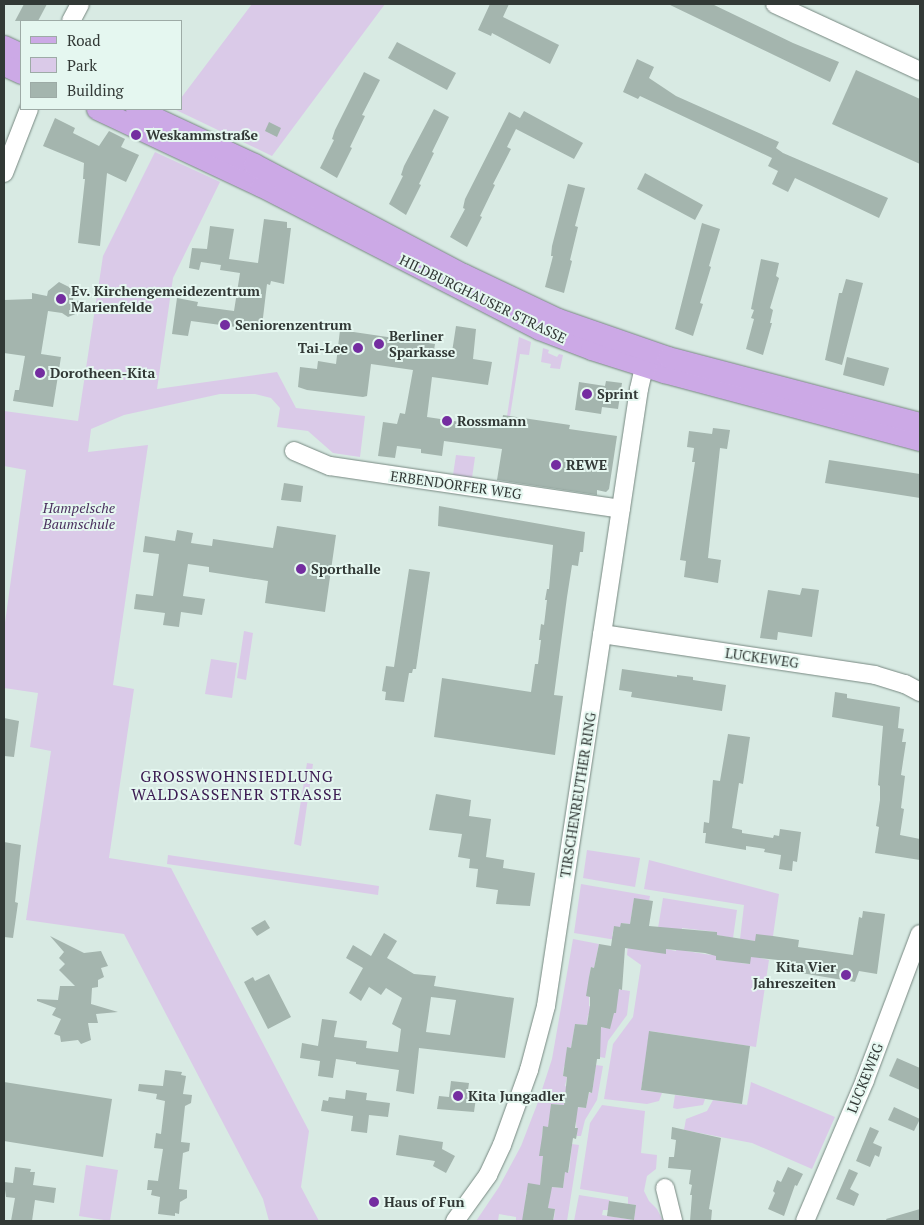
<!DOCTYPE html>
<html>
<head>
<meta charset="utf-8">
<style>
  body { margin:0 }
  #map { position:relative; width:924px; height:1225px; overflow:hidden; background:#d8eae3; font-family:"PT Serif",serif }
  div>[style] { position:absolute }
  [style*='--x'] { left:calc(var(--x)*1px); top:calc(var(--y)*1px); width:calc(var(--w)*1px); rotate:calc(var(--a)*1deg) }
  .green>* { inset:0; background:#dacae8 }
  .building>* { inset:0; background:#a4b5ae }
  .roads { filter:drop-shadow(0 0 1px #778881) drop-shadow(0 0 1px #778881) }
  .minor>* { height:18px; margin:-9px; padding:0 9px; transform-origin:9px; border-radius:9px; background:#fff }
  .major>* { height:21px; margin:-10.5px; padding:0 10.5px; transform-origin:10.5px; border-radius:10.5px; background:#cca9e6 }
  .dots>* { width:14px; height:14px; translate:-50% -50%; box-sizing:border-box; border:2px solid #e5f7f0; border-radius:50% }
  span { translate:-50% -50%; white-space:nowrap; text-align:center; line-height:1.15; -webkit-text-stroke:4px #e5f7f0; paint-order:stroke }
  .poi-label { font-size:14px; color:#323936; font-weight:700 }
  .left { translate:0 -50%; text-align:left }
  .right { translate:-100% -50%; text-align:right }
  .street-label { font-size:14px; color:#323936 }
  .park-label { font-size:14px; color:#4b305f; font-style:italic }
  .quarter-label { font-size:16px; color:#3b1a51; letter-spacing:1px }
  .frame { position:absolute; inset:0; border:5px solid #323936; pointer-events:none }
  .legend { position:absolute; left:20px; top:20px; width:162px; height:90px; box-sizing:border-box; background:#e5f7f0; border:1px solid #9daba6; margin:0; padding:6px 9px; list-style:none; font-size:15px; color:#323936 }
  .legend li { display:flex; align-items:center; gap:10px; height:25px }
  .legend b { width:25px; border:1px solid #9daba6 }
</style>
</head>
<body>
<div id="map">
  <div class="green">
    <div style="clip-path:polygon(252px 4px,385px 4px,272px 156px,174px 109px,181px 109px,181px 98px)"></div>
    <div style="clip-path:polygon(155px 152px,220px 182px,173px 278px,157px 389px,277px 372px,296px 408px,365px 416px,360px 457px,333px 453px,308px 431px,277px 427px,280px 408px,271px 398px,255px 394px,220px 394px,124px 415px,91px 429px,88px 452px,148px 445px,113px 685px,134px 689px,109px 858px,171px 868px,309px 1131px,301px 1187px,319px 1221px,269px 1221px,263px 1199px,124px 934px,26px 920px,51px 751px,30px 747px,38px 693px,4px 688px,4px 630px,26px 470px,4px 466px,4px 411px,78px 421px,103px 256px)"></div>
    <div style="clip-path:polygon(519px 337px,531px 342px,529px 355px,520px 354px,510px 416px,507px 416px)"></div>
    <div style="clip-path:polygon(543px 348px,549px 350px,548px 353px,557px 357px,559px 354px,563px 355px,560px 369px,550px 368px,551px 364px,541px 362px)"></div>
    <div style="clip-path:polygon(456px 455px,475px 457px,472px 478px,453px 475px)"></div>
    <div style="clip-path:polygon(244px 631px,253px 633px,246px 680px,237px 678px)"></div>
    <div style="clip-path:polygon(211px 659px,237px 663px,232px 698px,205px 694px)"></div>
    <div style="clip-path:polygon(307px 763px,313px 764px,301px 846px,294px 844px)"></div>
    <div style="clip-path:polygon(587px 850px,640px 858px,635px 887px,583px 878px)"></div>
    <div style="clip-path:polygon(168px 855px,379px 886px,378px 895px,167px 864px)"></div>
    <div style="clip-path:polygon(649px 860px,779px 894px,773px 936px,755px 941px,740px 939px,744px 905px,644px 889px)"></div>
    <div style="clip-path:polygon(581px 884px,650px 896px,649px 901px,634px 899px,630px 924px,622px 923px,620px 927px,614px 927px,612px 936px,616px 937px,616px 940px,574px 933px)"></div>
    <div style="clip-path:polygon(663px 898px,737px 910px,733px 938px,717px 935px,717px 932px,682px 928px,682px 931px,658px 928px)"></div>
    <div style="clip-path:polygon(573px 939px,599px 944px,594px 968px,591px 967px,589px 977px,589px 1006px,593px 1007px,592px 1016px,588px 1015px,587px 1025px,575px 1024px,571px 1048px,567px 1047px,566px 1057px,572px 1058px,571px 1067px,564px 1066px,563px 1076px,567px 1077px,565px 1086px,570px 1087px,569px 1096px,565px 1095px,564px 1105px,552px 1104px,548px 1127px,543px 1127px,542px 1137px,548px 1138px,540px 1156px,543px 1156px,542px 1166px,546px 1166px,541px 1175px,540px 1185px,526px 1192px,524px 1221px,516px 1221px,516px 1217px,499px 1214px,498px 1221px,476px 1221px,499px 1187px,521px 1146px,538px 1102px,552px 1059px)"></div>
    <div style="clip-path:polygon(628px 944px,666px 953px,666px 949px,676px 951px,677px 946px,686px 948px,686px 951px,711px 955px,712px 953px,717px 953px,716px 960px,725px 961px,726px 958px,740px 960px,740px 963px,749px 964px,751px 952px,760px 958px,769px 960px,756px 1047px,650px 1031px,641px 1090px,662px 1093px,659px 1101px,647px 1104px,604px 1099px,613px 1044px,633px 1017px,641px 965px,627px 955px)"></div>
    <div style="clip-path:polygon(617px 989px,630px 991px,627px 1015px,608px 1041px,605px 1058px,600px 1057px,598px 1027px,610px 1028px)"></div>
    <div style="clip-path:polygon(596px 1065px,603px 1066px,597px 1100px,585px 1120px,581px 1136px,577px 1136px,575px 1107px,586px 1108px,589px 1093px,592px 1093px)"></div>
    <div style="clip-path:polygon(751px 1082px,835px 1117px,812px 1169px,752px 1143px,684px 1130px,686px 1119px,707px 1111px,713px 1100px,747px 1105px)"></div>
    <div style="clip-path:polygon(675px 1095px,705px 1099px,703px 1105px,677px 1109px,673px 1108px)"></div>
    <div style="clip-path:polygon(602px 1105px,645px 1111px,641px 1153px,657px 1155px,656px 1169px,647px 1176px,644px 1191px,649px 1201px,657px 1209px,663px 1221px,574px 1221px,579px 1195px,610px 1200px,608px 1210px,603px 1210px,602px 1215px,634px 1220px,636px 1205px,628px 1204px,628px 1197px,580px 1189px,590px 1123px)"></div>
    <div style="clip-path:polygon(572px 1144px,579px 1145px,567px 1221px,549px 1221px,550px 1219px,554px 1219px,555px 1209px,548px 1208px,551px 1187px,563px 1188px,565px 1172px,569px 1172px)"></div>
    <div style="clip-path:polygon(86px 1165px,118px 1170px,110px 1221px,79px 1216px)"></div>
  </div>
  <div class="building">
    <div style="clip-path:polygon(24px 4px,47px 4px,38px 21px,15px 21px)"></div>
    <div style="clip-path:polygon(490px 4px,509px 4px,503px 17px,559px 45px,550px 64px,492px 33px,491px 36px,478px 30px)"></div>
    <div style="clip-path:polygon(668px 4px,712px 4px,793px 43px,839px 62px,830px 82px)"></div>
    <div style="clip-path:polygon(397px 42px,456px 73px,447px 90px,388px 58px)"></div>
    <div style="clip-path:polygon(637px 59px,654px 67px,649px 78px,676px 96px,779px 142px,776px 148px,783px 153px,888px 198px,879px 218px,795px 178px,788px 192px,772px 184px,778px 171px,768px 166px,772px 158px,640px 96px,638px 99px,623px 92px)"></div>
    <div style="clip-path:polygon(856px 70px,920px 99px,920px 164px,832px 124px)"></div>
    <div style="clip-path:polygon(364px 72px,380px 80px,362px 115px,365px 116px,350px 147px,352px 148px,337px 178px,320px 168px,334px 140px,332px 139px,335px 130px)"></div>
    <div style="clip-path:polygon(434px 109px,449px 117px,432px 152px,434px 153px,419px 184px,421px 185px,406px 215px,389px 204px,403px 176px,401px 175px,404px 166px)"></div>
    <div style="clip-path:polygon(524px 111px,583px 143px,574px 159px,516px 129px,507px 147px,511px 149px,493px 184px,495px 185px,480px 216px,482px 217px,467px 247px,450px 237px,465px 209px,463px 208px,465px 199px,509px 112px,520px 118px)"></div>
    <div style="clip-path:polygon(55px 118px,75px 128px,73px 133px,99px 146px,109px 131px,125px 139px,121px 147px,139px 155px,126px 182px,107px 173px,100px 246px,78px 243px,85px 179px,83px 179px,84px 163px,43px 146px)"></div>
    <div style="clip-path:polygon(269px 122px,281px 128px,277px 137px,265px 131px)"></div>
    <div style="clip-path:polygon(645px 173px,703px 205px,695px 220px,637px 189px)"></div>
    <div style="clip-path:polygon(568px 184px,585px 188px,575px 226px,578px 227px,570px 260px,572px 261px,564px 293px,545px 287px,553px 256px,551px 256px,552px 246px)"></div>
    <div style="clip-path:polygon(264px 219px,287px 222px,287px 228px,291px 228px,284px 284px,271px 281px,270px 285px,267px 284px,262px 326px,248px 325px,247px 328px,243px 328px,191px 321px,188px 336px,172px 334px,177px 298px,198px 302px,197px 306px,234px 311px,240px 273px,220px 270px,221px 265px,201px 262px,199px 270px,189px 268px,192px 248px,207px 249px,210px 226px,234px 229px,229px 259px,258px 263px)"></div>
    <div style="clip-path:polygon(702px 223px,720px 229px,709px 266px,711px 267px,700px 303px,703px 304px,693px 336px,675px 329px)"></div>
    <div style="clip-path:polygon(761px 259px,779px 263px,776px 276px,779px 278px,770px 308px,773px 310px,770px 323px,772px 323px,763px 355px,746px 349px,754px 319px,751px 318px,754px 310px,751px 309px)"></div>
    <div style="clip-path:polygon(846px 279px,863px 283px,842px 365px,825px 360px,839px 293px,842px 293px)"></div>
    <div style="clip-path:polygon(59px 282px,71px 288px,74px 292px,73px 300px,80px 301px,84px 306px,83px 311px,68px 317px,62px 313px,48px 311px,41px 354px,61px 357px,53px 407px,13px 401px,15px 390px,19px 390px,25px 356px,4px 353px,4px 300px,32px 299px,32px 293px,47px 296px,48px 291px)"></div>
    <div style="clip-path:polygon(456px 326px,476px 329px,473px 359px,492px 362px,488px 385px,432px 377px,427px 417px,501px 428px,503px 415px,570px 425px,569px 429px,617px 436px,609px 489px,606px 492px,597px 490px,597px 495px,497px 480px,502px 449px,444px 441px,442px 456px,421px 453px,421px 449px,397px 446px,395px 458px,378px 456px,383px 422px,397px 424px,400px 413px,405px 414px,413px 370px,371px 364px,367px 396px,363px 397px,307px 390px,298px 387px,300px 367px,317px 369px,318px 361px,336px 364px,340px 330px,435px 344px,434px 350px,452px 352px)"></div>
    <div style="clip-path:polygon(847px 357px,889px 368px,884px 386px,843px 375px)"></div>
    <div style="clip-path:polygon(606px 381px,622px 383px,618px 409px,602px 407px,601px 414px,575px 410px,579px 382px,605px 386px)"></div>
    <div style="clip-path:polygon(713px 428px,730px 430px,727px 449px,720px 448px,708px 558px,721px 560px,718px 583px,684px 577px,686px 561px,680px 560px,695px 462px,692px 462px,694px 448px,687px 447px,689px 431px,712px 434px)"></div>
    <div style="clip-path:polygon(829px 460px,920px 474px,920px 498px,825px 483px)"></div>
    <div style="clip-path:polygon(284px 483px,303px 486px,301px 502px,281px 500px)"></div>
    <div style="clip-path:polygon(439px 506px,585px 532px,583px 552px,580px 552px,578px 566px,572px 565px,567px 597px,554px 695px,563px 696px,555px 755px,434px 737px,442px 678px,531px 692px,535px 664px,538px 664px,541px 640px,539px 640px,541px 624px,544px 625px,547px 600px,545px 600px,547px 589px,549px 589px,553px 545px,438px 526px)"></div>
    <div style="clip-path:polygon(277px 526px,336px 535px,325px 612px,265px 603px,268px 581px,209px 572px,209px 567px,188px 564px,183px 596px,205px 599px,202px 615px,181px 612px,179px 627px,163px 625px,165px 613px,134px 609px,136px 594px,153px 596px,159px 554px,143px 552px,145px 536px,175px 541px,177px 530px,193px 533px,191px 543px,212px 546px,213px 539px,273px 548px)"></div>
    <div style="clip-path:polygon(409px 569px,430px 572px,416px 669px,413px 669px,412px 673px,409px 673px,404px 702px,385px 700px,386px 692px,382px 691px,386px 666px,394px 667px)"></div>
    <div style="clip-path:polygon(802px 588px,819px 590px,812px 637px,778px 632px,777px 640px,760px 638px,768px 590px,800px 595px)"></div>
    <div style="clip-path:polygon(622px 669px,677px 677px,677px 675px,693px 677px,693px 680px,726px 685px,722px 711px,631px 697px,632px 692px,619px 690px)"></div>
    <div style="clip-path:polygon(835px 692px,847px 694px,847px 698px,900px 707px,898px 728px,904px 729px,902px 742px,906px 742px,901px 775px,905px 776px,901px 808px,904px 809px,900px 835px,920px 839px,920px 860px,875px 853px,879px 827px,876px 826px,880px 800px,880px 786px,878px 785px,883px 726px,832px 717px)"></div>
    <div style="clip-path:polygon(4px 718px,19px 721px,14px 757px,4px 756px)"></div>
    <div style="clip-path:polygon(728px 734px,750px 737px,743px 784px,739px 783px,732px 828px,742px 830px,742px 833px,773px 838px,774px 835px,779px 836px,780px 829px,801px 832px,797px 862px,793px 861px,792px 871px,779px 869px,781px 855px,764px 852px,765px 849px,746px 846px,746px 850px,705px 843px,706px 833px,703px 833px,704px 822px,709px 823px,713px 780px,720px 781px)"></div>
    <div style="clip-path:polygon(436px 794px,471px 800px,469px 816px,491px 819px,486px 857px,504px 860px,503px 868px,535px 873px,530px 906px,496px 904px,498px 890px,476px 887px,478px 869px,469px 868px,470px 859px,458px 857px,462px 834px,429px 830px)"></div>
    <div style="clip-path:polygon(4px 842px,21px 845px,15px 902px,18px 903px,13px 938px,4px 937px)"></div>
    <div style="clip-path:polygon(634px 898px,653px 901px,649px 926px,717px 932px,717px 935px,755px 941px,756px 934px,773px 936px,799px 940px,798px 947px,853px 955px,859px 917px,862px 918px,863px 911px,885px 914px,877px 974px,859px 971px,855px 982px,777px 969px,778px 960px,751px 957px,750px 964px,716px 960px,716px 956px,705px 953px,666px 949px,666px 954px,625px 948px,622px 990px,619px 989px,616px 1013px,614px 1013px,610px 1029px,601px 1027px,600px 1059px,597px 1059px,592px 1093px,589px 1092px,586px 1108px,578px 1107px,575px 1128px,578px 1128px,576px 1139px,573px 1138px,568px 1173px,565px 1172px,563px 1188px,552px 1187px,548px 1208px,555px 1209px,553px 1221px,522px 1221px,528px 1183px,540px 1185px,543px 1156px,539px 1156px,542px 1137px,543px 1126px,548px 1127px,551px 1104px,564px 1105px,567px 1077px,563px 1076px,567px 1047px,571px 1048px,575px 1024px,587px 1025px,590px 1006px,590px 997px,586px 996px,589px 977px,591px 967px,594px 968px,599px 944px,611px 946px,614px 926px,620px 927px,621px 923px,630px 924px)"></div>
    <div style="clip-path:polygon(265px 920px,270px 928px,257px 936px,251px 928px)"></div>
    <div style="clip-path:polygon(evenodd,384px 933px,397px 941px,387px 958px,414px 974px,436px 976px,434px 986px,514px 998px,505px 1058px,419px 1048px,414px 1094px,396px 1091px,399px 1070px,356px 1064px,356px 1062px,336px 1059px,333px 1078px,318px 1076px,320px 1061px,300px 1058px,302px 1043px,318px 1046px,322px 1019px,337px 1021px,334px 1037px,367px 1041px,366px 1048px,398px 1052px,401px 1029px,392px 1024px,402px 998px,386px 988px,381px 995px,369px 987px,361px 1001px,349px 993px,363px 968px,346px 958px,353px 945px,371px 956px,384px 933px,431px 997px,456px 1000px,450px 1035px,426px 1032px,431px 997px)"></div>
    <div style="clip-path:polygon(50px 936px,84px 953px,101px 951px,108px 966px,101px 968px,104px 977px,98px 980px,98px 987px,92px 988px,91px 1004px,118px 1012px,96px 1014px,98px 1023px,88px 1023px,91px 1040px,81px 1044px,78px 1040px,61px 1042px,60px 1036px,54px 1034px,61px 1019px,52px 1015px,56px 1008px,37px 1001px,37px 999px,58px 1000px,60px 986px,75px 986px,59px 970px,65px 964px,59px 958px,64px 952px)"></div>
    <div style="clip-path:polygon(269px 974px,291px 1017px,268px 1029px,244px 982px,253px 977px,255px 981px)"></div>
    <div style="clip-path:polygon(649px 1031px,750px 1046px,742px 1104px,641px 1090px)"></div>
    <div style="clip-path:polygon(897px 1058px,920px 1068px,920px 1090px,889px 1076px)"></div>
    <div style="clip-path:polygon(165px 1070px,182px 1072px,181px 1075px,186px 1076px,183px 1094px,192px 1095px,191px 1103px,185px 1106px,181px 1142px,190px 1143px,189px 1151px,183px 1153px,179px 1189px,187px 1190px,187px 1198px,180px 1202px,179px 1214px,175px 1213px,175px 1216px,158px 1214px,160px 1197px,151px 1195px,152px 1190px,147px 1190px,148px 1180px,158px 1181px,163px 1149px,154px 1148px,156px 1133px,161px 1134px,165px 1101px,156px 1099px,157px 1094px,138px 1091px,139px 1084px,163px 1086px)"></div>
    <div style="clip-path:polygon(451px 1081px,469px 1083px,467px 1097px,476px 1098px,474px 1112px,437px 1109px,439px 1096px,449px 1097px)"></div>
    <div style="clip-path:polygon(4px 1082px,112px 1099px,103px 1157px,4px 1141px)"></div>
    <div style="clip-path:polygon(346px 1090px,367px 1093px,366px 1100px,390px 1103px,388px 1117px,369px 1115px,367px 1133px,351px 1131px,353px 1116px,321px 1111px,323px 1100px,328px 1101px,329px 1097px,345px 1099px)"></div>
    <div style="clip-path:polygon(894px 1107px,920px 1119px,914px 1131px,888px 1120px)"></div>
    <div style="clip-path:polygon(672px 1127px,721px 1138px,709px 1209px,712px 1210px,711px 1221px,690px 1221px,692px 1195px,690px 1195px,692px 1185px,689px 1184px,691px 1170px,668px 1168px,669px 1157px,674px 1157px,676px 1140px,671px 1139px)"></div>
    <div style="clip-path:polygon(870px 1127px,879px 1131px,873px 1143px,882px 1147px,879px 1157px,875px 1155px,870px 1167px,856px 1161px)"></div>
    <div style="clip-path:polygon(399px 1135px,443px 1142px,442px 1149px,455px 1156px,446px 1173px,433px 1166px,435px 1161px,396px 1155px)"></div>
    <div style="clip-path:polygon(15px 1167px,31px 1169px,30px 1172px,35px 1172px,33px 1185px,56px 1188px,54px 1203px,35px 1200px,32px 1221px,11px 1221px,15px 1198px,6px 1197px,4px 1182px,13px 1183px)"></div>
    <div style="clip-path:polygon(788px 1167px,803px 1174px,797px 1186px,795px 1185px,784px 1216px,768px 1209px,775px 1193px,773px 1191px,777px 1180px,781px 1182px)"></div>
    <div style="clip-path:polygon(849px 1169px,858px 1173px,850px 1189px,859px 1194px,854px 1206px,836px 1199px)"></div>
    <div style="clip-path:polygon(609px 1201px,636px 1205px,634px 1220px,607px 1216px)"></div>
    <div style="clip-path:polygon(920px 1209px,920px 1221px,887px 1221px,886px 1219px)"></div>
  </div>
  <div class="roads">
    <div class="minor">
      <div style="--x:775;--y:4;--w:160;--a:24.8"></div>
      <div style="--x:71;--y:21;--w:19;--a:-62"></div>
      <div style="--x:4;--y:173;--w:69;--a:-68.7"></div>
      <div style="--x:294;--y:451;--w:39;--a:23"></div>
      <div style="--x:330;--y:466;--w:294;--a:8.4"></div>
      <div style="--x:602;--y:634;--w:276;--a:8.5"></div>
      <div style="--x:875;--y:675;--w:31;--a:17"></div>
      <div style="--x:905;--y:684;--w:17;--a:28"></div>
      <div style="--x:665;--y:1188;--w:34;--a:76"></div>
      <div style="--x:455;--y:1221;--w:57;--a:-54.3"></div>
      <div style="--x:488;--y:1175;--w:33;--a:-65"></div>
      <div style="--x:502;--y:1145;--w:80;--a:-70.2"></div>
      <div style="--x:529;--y:1070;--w:66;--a:-75.1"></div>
      <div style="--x:546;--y:1006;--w:624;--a:-81.43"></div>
      <div style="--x:639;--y:389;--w:36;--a:-77"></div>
      <div style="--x:805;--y:1221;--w:153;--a:-66.9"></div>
      <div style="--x:865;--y:1080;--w:156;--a:-69.4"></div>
    </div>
    <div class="major">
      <div style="--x:4;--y:46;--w:19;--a:25"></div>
      <div style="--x:4;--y:65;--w:19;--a:25"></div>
      <div style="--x:97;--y:109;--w:181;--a:25.2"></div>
      <div style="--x:261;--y:186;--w:313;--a:27.2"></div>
      <div style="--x:539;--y:329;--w:56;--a:21"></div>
      <div style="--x:591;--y:349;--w:77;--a:17.5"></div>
      <div style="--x:664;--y:372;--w:265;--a:14.9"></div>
      <div style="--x:136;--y:109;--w:130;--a:25"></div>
      <div style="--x:254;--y:164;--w:236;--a:27.8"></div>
      <div style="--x:463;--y:274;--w:105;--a:25.3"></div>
      <div style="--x:558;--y:319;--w:116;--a:19.1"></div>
      <div style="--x:668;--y:357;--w:260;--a:14.7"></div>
    </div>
  </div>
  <div class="dots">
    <div style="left:136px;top:135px;background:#742da0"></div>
    <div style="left:61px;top:299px;background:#742da0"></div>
    <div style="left:225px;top:325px;background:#742da0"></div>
    <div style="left:379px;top:344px;background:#742da0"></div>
    <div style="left:358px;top:348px;background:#742da0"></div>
    <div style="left:40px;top:373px;background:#742da0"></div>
    <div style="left:587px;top:394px;background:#742da0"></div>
    <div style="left:447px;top:421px;background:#742da0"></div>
    <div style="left:556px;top:465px;background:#742da0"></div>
    <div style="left:301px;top:569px;background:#742da0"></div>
    <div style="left:846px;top:975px;background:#742da0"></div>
    <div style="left:458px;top:1096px;background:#742da0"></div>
    <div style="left:374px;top:1202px;background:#742da0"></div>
  </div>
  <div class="poi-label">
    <span class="left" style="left:146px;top:135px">Weskammstraße</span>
    <span class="left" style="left:71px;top:299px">Ev. Kirchengemeidezentrum<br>Marienfelde</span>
    <span class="left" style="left:235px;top:325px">Seniorenzentrum</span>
    <span class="left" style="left:389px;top:344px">Berliner<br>Sparkasse</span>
    <span class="right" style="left:348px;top:348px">Tai-Lee</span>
    <span class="left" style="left:50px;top:373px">Dorotheen-Kita</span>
    <span class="left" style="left:597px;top:394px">Sprint</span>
    <span class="left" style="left:457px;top:421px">Rossmann</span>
    <span class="left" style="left:566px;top:465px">REWE</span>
    <span class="left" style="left:311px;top:569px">Sporthalle</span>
    <span class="right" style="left:836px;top:975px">Kita Vier<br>Jahreszeiten</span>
    <span class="left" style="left:468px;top:1096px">Kita Jungadler</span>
    <span class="left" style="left:384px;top:1202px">Haus of Fun</span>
  </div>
  <div class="street-label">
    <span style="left:483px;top:299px;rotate:26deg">HILDBURGHAUSER STRASSE</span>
    <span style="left:456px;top:485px;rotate:8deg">ERBENDORFER WEG</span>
    <span style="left:762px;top:658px;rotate:8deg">LUCKEWEG</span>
    <span style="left:578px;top:795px;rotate:-81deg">TIRSCHENREUTHER RING</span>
    <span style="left:865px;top:1078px;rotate:-68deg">LUCKEWEG</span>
  </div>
  <div class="park-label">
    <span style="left:79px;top:516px">Hampelsche<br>Baumschule</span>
  </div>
  <div class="quarter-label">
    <span style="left:237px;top:785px">GROSSWOHNSIEDLUNG<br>WALDSASSENER STRASSE</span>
  </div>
  <div class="frame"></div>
  <ul class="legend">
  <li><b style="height:6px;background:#cca9e6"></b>Road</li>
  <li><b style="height:14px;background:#dacae8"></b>Park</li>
  <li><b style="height:14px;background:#a4b5ae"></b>Building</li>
  </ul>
</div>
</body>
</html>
